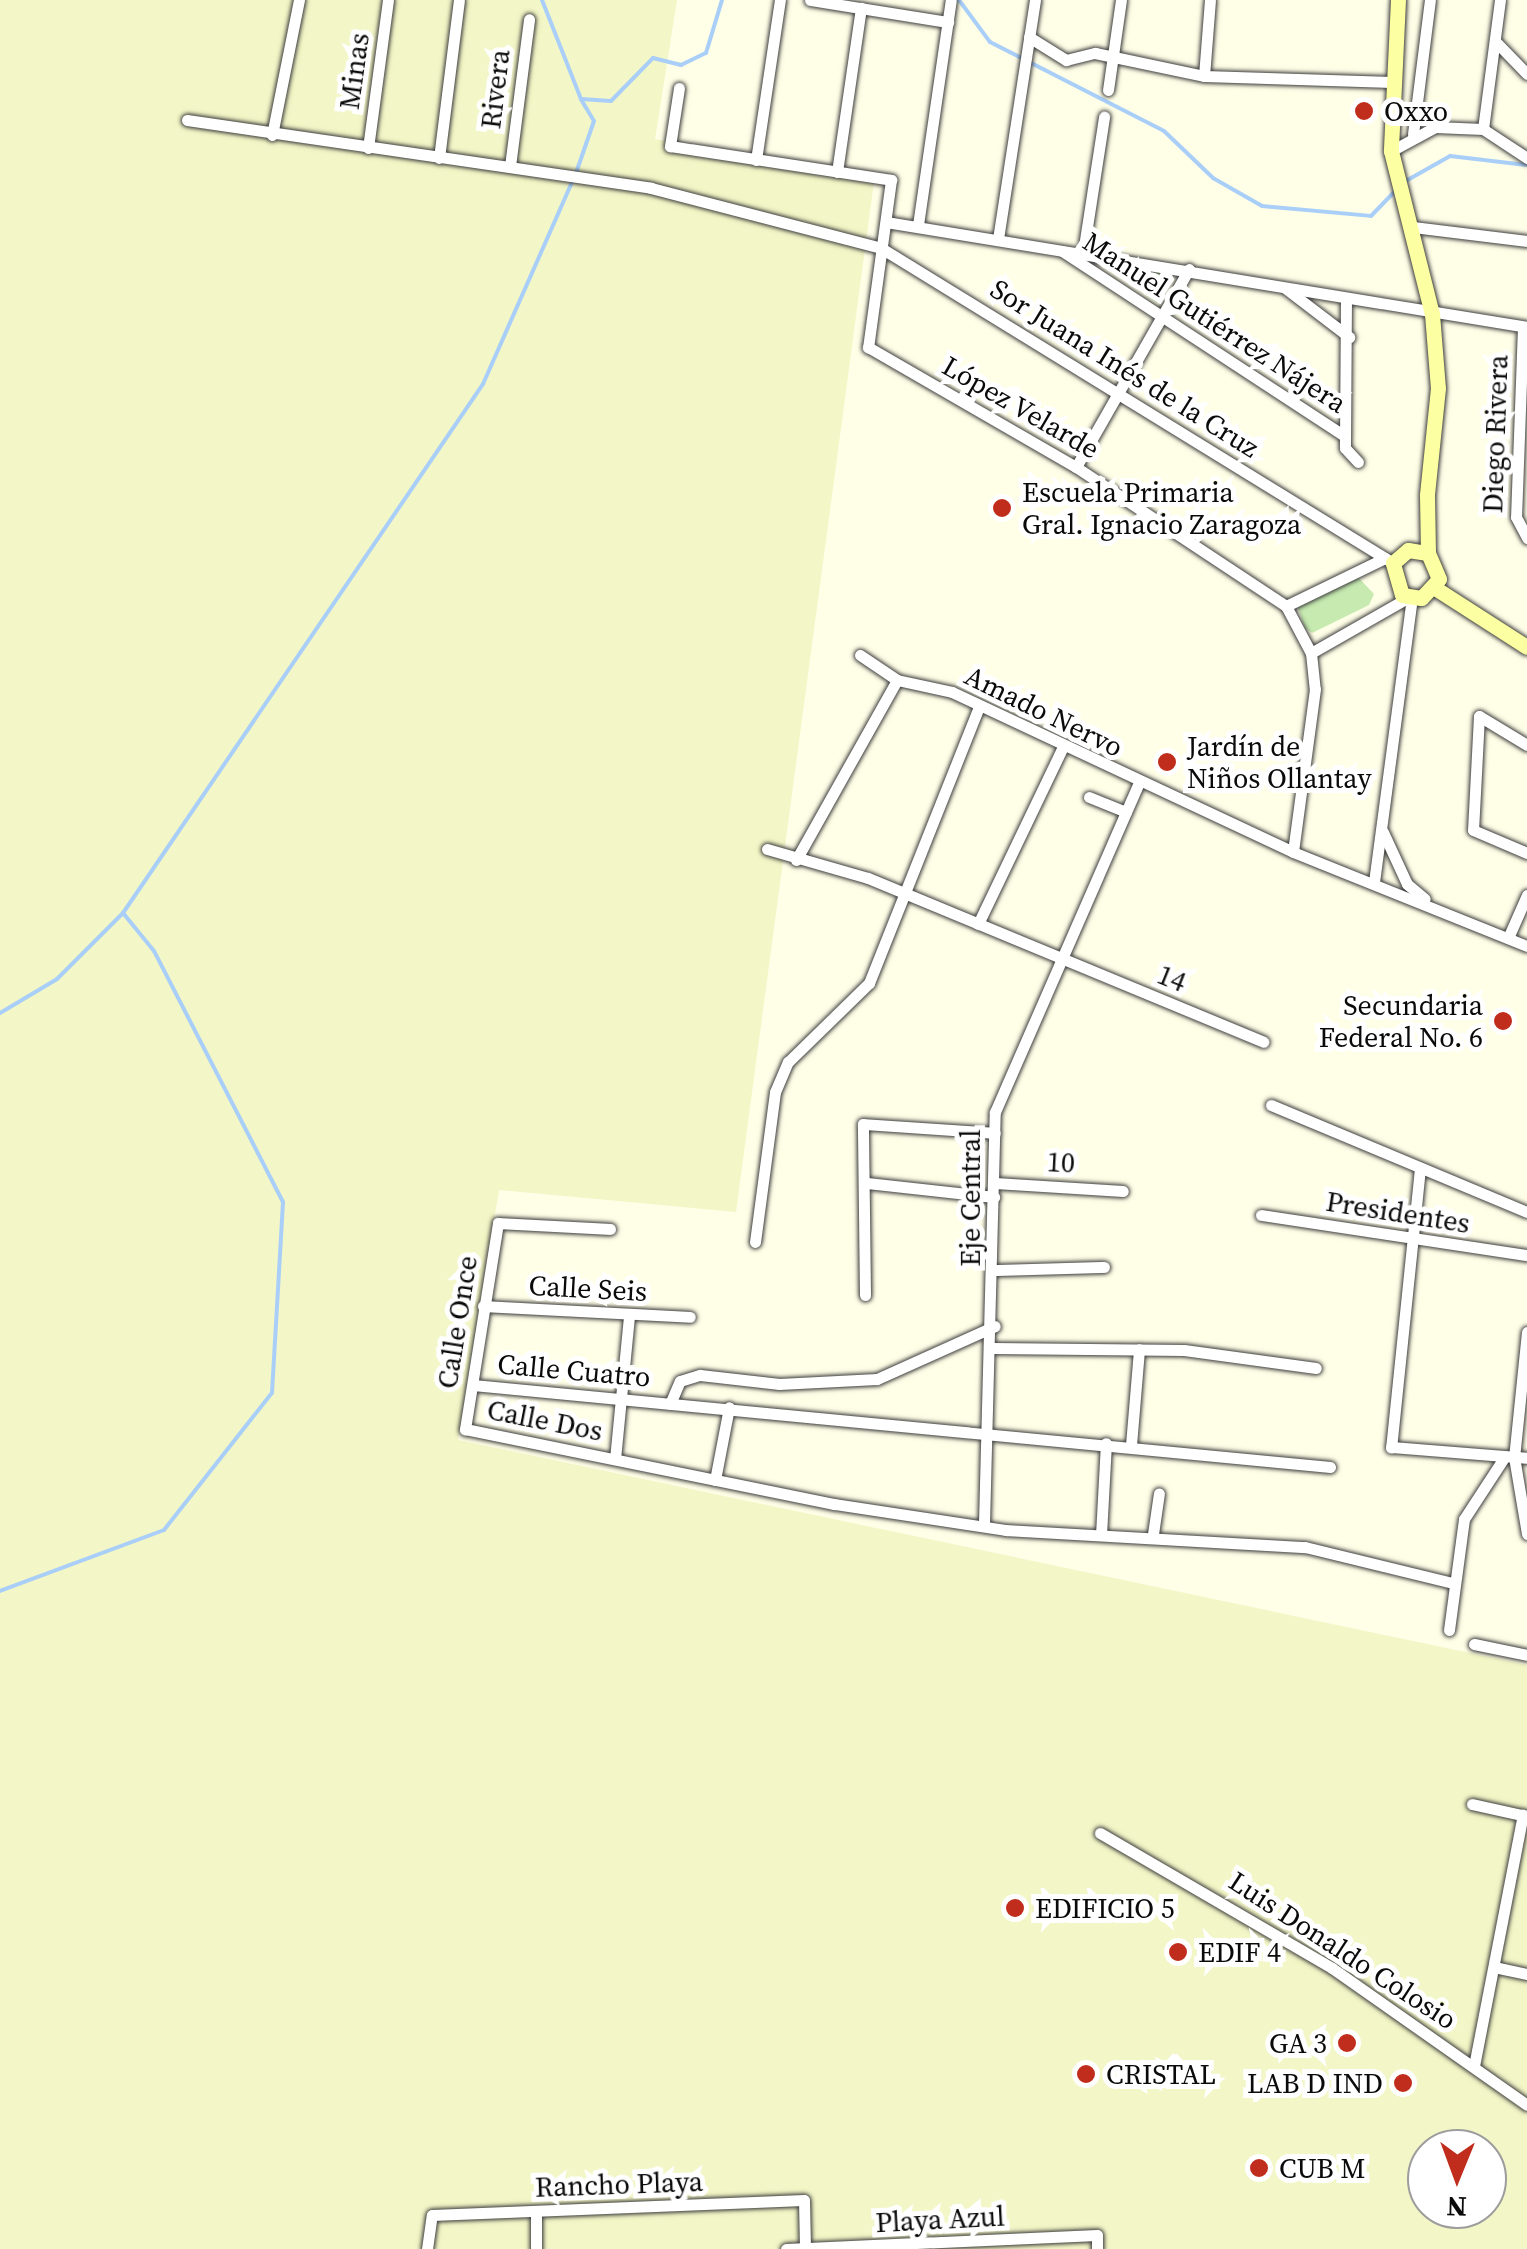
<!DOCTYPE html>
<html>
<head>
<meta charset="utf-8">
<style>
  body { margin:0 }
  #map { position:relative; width:1527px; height:2249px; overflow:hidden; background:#fffee7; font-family:"Source Serif 4",serif }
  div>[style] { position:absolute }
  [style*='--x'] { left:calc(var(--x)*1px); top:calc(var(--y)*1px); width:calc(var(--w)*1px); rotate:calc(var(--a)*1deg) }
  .farmland>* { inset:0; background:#f3f6c6 }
  .green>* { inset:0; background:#c6eab0 }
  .stream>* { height:4px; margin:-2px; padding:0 2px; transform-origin:2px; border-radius:2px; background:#a9cff9 }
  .roads { filter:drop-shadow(0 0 2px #3d3d3d) drop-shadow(0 0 2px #3d3d3d) }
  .street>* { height:11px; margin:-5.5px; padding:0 5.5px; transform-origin:5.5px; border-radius:5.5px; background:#fff }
  .secondary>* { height:15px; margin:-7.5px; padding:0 7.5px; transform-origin:7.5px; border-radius:7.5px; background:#fcffa2 }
  .dots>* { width:28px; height:28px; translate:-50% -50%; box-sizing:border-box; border:5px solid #fff; border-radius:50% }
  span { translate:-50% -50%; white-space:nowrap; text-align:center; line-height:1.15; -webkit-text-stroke:10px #fff; paint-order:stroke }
  .street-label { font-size:28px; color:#0a0a0a }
  .poi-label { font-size:28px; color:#0a0a0a }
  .left { translate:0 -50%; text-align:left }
  .right { translate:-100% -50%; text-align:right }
  .north { position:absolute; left:1407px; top:2129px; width:100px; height:100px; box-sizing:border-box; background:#fff; border:2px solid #9d9d9d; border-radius:50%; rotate:181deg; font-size:28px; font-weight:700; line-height:40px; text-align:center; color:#0a0a0a }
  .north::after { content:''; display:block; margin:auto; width:35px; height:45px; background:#c02d1d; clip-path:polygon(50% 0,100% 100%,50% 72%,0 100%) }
</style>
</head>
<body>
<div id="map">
  <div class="farmland">
    <div style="clip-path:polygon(evenodd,0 0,677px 0,655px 139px,875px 174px,736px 1212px,499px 1190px,458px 1440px,1527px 1665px,1527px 2249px,0 2249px,0 0,1427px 2149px,1487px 2149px,1487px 2209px,1427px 2209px,1427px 2149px)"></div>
  </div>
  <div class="green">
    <div style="clip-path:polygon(1097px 261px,1175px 275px,1157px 303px)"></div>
    <div style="clip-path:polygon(1356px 575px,1374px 594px,1369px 605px,1312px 633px,1305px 628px,1297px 605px)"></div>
  </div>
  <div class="stream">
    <div style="--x:542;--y:0;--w:106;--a:68.5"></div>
    <div style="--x:581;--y:99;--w:30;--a:4"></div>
    <div style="--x:611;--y:101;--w:60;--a:-45.7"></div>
    <div style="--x:653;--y:58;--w:29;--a:14"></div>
    <div style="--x:681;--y:65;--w:28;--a:-26"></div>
    <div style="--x:706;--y:53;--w:55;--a:-73.2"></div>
    <div style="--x:959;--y:0;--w:52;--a:53.6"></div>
    <div style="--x:990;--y:42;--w:195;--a:27.1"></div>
    <div style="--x:1164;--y:131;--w:68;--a:43.8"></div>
    <div style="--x:1213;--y:178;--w:56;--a:29.7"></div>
    <div style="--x:1262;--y:206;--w:109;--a:5.2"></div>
    <div style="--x:1371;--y:216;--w:33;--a:-46"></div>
    <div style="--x:576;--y:173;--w:55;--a:-70.9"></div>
    <div style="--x:594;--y:121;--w:26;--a:-121"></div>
    <div style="--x:1404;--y:182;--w:53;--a:-29.5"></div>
    <div style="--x:1450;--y:156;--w:78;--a:6.7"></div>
    <div style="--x:0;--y:1013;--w:66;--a:-30.8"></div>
    <div style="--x:57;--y:979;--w:93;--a:-45"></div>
    <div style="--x:123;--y:913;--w:640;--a:-55.76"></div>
    <div style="--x:483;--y:384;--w:221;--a:-66.2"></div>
    <div style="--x:0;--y:1591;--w:175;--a:-20.4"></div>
    <div style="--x:164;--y:1530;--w:174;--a:-51.8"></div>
    <div style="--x:272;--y:1393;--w:191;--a:-86.7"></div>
    <div style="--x:283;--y:1202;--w:282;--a:-117.2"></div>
    <div style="--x:154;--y:951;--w:49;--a:-129.2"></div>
  </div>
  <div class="roads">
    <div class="street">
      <div style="--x:810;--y:0;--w:140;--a:9.1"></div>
      <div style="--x:1029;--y:37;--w:44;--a:31.9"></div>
      <div style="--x:1066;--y:60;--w:30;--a:-14"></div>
      <div style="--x:1095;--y:53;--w:111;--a:11.9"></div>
      <div style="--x:1204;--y:76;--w:188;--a:1.8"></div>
      <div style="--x:1495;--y:41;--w:46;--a:45.9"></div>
      <div style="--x:1204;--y:76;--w:76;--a:-85.5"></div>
      <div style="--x:679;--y:88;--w:59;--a:98.8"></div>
      <div style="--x:670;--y:146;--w:224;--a:8.7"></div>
      <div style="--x:891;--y:180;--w:169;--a:97.8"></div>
      <div style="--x:868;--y:347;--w:240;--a:30"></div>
      <div style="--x:1076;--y:467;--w:252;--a:33.5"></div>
      <div style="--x:1286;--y:606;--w:53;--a:62"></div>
      <div style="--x:1311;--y:653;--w:36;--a:84"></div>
      <div style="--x:1315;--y:689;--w:164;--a:97.7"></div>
      <div style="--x:1108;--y:90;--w:91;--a:-81.8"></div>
      <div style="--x:187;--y:120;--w:469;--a:8.3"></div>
      <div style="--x:651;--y:188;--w:238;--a:14.6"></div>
      <div style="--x:881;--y:248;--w:601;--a:31.6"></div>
      <div style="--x:1483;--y:129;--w:130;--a:-82.5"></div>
      <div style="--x:1483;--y:129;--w:53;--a:33.4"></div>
      <div style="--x:1413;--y:134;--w:135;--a:-82.8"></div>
      <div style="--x:272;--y:135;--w:138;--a:-78.7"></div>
      <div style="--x:368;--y:148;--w:149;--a:-82.3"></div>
      <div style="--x:1391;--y:151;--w:50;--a:-28.6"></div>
      <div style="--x:1435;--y:127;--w:48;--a:2.4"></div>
      <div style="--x:439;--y:158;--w:159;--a:-82.8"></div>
      <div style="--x:756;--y:160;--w:162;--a:-81.5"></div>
      <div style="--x:510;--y:166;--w:148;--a:-82.6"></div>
      <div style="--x:837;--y:172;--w:166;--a:-81.7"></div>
      <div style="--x:886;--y:222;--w:650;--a:9.3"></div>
      <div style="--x:918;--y:225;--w:227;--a:-81.7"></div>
      <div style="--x:1413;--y:227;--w:115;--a:7"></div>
      <div style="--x:998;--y:239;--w:242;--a:-81.2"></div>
      <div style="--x:1062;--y:251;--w:338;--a:33.2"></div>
      <div style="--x:1083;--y:253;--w:138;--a:-81.2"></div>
      <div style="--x:1285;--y:288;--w:81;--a:37.4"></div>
      <div style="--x:1346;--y:298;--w:150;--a:90.4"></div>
      <div style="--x:1345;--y:448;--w:19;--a:47"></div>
      <div style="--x:1523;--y:327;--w:190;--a:92.1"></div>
      <div style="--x:1516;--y:517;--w:24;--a:62"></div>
      <div style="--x:1076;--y:467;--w:228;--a:-60.3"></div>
      <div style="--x:1286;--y:606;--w:110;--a:-25.9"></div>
      <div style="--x:1311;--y:653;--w:113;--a:-29.7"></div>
      <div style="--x:860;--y:655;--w:45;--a:34"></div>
      <div style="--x:897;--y:680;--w:56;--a:12.3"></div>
      <div style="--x:952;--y:692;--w:377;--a:25.1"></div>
      <div style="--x:1293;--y:852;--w:252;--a:21.9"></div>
      <div style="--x:1527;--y:745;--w:56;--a:-148.9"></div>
      <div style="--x:1479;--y:716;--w:114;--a:93"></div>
      <div style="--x:1473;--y:830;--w:59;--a:23.1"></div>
      <div style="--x:1089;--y:797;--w:40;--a:22"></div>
      <div style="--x:1383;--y:832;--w:57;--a:65.2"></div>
      <div style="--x:1407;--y:884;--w:23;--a:40"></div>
      <div style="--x:767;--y:849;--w:105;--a:16"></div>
      <div style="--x:868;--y:878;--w:428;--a:22.5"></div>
      <div style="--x:796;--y:860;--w:206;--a:-60.7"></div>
      <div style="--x:1374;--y:882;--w:287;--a:-82.4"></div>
      <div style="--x:978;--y:924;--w:194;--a:-64.4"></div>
      <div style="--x:1508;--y:938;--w:47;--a:-66.2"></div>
      <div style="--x:1271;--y:1105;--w:277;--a:22.7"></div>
      <div style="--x:1420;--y:1168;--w:281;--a:95.9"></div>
      <div style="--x:1391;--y:1447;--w:136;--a:4.6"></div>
      <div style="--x:867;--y:1183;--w:128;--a:6.3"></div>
      <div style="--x:995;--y:1183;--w:128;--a:3.6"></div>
      <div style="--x:1261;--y:1215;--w:269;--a:8.6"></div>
      <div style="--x:610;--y:1229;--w:112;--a:-176.9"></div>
      <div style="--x:498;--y:1223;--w:209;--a:99.1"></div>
      <div style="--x:465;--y:1429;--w:377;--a:11.5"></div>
      <div style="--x:834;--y:1504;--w:174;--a:8.6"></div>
      <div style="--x:1006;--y:1530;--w:299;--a:3.3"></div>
      <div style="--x:1305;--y:1547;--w:152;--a:13.7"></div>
      <div style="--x:755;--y:1242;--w:151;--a:-82.4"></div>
      <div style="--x:775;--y:1092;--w:33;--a:-67"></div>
      <div style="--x:788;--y:1062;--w:113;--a:-44.3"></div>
      <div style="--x:869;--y:983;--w:297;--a:-68.3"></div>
      <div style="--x:994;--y:1270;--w:110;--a:-1.6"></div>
      <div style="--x:865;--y:1295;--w:171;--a:-90.7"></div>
      <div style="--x:863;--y:1124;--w:132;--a:3.9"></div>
      <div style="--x:483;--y:1306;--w:207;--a:3"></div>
      <div style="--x:1527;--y:1332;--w:126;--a:95.9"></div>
      <div style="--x:1514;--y:1457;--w:78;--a:80.4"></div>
      <div style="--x:992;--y:1348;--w:192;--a:0.6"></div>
      <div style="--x:1184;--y:1350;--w:133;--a:7.8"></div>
      <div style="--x:473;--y:1385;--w:861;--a:5.47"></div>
      <div style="--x:670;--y:1404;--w:25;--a:-67"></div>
      <div style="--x:680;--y:1381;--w:21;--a:-17"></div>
      <div style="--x:700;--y:1375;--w:80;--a:6.5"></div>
      <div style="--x:779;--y:1384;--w:98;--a:-2.9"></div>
      <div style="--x:877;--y:1379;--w:129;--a:-24.2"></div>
      <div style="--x:1131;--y:1445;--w:96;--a:-85.2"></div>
      <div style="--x:615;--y:1459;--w:143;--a:-84.4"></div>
      <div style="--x:715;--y:1480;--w:74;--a:-79.1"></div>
      <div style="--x:984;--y:1523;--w:411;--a:-88.5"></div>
      <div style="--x:995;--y:1112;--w:359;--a:-66.4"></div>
      <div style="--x:1153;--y:1534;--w:41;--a:-81.7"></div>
      <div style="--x:1101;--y:1535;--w:92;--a:-86.9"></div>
      <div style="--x:1449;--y:1630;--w:112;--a:-82.3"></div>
      <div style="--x:1464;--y:1519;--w:75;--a:-56.9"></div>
      <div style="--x:1474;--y:1644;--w:54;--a:11.7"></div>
      <div style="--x:1472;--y:1804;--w:55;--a:12.5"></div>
      <div style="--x:1100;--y:1833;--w:268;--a:30.2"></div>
      <div style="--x:1332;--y:1968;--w:238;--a:35.1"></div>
      <div style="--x:1494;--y:1967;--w:34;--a:12"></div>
      <div style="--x:1474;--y:2066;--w:256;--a:-79"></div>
      <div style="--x:536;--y:2212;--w:37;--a:90"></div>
      <div style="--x:427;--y:2249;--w:34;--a:-82"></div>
      <div style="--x:432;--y:2215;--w:372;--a:-2.3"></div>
      <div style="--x:804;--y:2200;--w:49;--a:88.8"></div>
      <div style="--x:786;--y:2249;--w:311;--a:-2.6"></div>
      <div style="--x:1097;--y:2235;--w:14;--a:90"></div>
    </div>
    <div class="secondary">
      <div style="--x:1398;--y:0;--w:151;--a:92.7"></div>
      <div style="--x:1391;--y:151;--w:168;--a:75.9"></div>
      <div style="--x:1432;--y:314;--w:74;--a:85.4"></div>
      <div style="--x:1438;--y:388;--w:108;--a:95.9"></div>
      <div style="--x:1427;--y:495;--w:58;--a:89"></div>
      <div style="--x:1428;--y:553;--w:28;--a:67"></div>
      <div style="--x:1439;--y:579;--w:26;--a:133"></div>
      <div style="--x:1421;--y:598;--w:19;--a:-171"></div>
      <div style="--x:1402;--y:595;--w:33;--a:-106"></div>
      <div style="--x:1393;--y:563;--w:20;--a:-41"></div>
      <div style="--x:1408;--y:550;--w:20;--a:9"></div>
      <div style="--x:1435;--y:588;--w:109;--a:32.7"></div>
    </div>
  </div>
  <div class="dots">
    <div style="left:1364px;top:111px;background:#c02d1d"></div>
    <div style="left:1002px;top:508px;background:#c02d1d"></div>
    <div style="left:1167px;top:762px;background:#c02d1d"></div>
    <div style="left:1503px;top:1021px;background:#c02d1d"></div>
    <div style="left:1015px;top:1908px;background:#c02d1d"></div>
    <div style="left:1178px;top:1952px;background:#c02d1d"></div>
    <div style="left:1347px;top:2043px;background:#c02d1d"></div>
    <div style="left:1086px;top:2074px;background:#c02d1d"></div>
    <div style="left:1403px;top:2083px;background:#c02d1d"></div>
    <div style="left:1259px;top:2168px;background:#c02d1d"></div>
  </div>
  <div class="street-label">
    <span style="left:354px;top:71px;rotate:-82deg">Minas</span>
    <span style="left:495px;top:89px;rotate:-83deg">Rivera</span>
    <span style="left:1215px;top:322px;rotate:33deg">Manuel Gutiérrez Nájera</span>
    <span style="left:1125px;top:368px;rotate:32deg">Sor Juana Inés de la Cruz</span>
    <span style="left:1021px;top:407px;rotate:30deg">López Velarde</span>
    <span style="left:1495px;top:434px;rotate:-88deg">Diego Rivera</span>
    <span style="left:1044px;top:711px;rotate:26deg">Amado Nervo</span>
    <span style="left:1172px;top:978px;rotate:22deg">14</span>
    <span style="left:1061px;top:1162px;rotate:3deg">10</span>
    <span style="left:970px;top:1198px;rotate:-90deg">Eje Central</span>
    <span style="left:1398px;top:1212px;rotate:9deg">Presidentes</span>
    <span style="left:588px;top:1288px;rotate:3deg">Calle Seis</span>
    <span style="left:457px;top:1322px;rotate:-81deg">Calle Once</span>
    <span style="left:574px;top:1370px;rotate:5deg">Calle Cuatro</span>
    <span style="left:545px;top:1420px;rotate:11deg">Calle Dos</span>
    <span style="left:1343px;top:1950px;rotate:33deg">Luis Donaldo Colosio</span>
    <span style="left:619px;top:2184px;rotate:-2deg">Rancho Playa</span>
    <span style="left:940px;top:2219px;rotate:-3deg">Playa Azul</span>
  </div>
  <div class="poi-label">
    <span class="left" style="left:1384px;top:111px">Oxxo</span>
    <span class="left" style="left:1022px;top:508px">Escuela Primaria<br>Gral. Ignacio Zaragoza</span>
    <span class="left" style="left:1187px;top:762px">Jardín de<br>Niños Ollantay</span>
    <span class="right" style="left:1483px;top:1021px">Secundaria<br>Federal No. 6</span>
    <span class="left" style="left:1035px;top:1908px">EDIFICIO 5</span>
    <span class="left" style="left:1198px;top:1952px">EDIF 4</span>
    <span class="right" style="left:1327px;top:2043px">GA 3</span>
    <span class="left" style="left:1106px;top:2074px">CRISTAL</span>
    <span class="right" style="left:1383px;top:2083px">LAB D IND</span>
    <span class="left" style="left:1279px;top:2168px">CUB M</span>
  </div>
  <div class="north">N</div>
</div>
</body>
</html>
